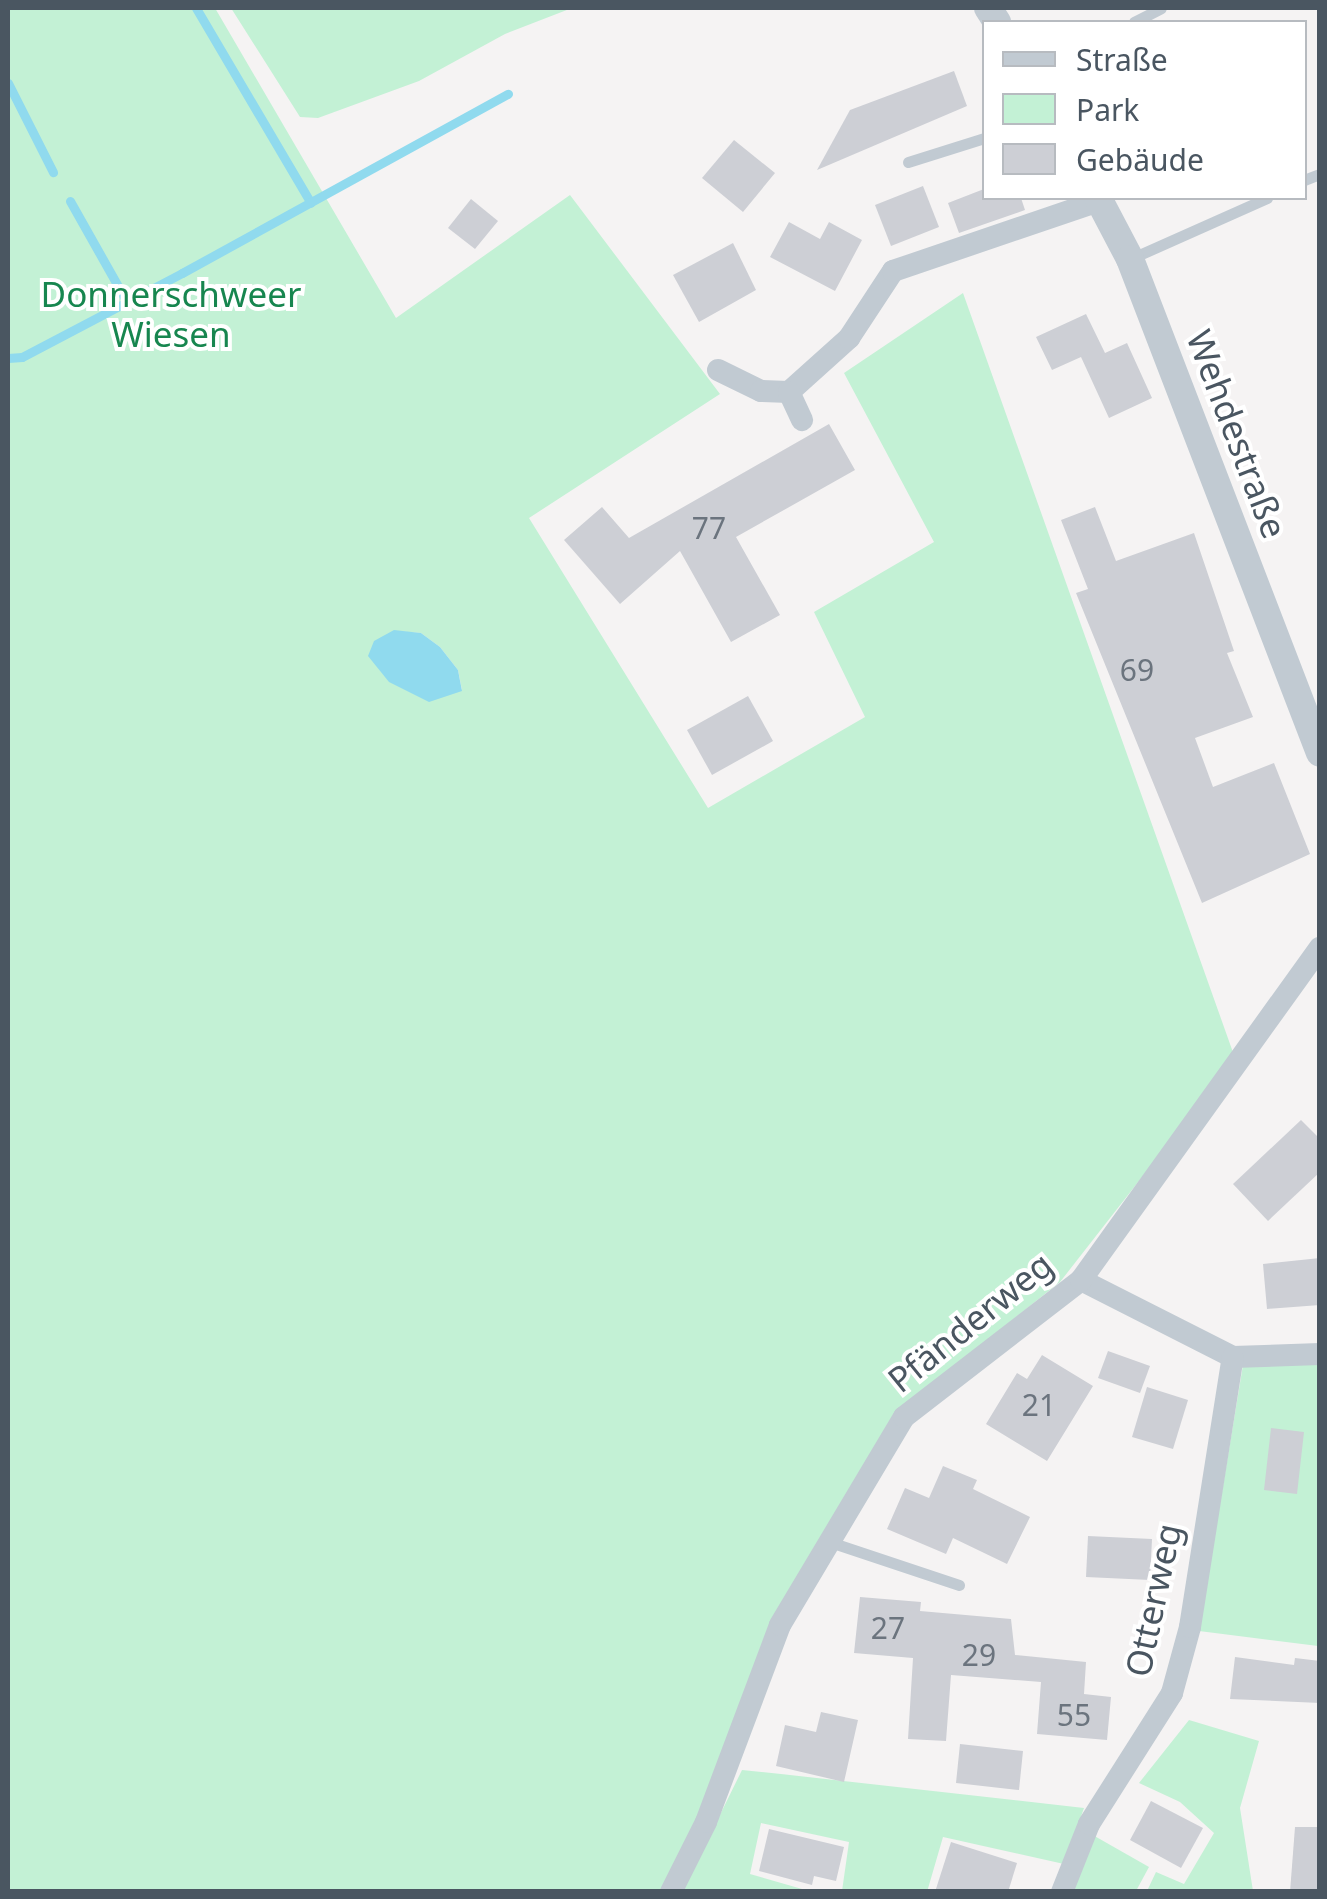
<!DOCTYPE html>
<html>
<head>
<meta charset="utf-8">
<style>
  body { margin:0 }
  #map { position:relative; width:1327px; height:1899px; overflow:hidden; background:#f5f3f3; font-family:"Noto Sans",sans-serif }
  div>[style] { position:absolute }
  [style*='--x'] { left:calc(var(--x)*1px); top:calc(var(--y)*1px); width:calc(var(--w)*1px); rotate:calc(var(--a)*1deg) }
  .green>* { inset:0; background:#c3f1d5 }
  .water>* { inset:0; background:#90daee }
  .stream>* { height:9px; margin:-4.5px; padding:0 4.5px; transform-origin:4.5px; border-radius:4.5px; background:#90daee }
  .building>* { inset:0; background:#cdcfd5 }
  .service>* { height:11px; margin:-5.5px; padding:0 5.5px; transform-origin:5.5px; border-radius:5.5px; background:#c1cad2 }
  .minor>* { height:22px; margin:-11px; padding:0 11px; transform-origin:11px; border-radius:11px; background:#c1cad2 }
  .tertiary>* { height:28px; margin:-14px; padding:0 14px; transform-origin:14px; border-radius:14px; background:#c1cad2 }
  span { translate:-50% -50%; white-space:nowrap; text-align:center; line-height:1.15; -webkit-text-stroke:8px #fff; paint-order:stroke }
  .number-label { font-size:30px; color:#6b747e }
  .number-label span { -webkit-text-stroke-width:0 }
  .park-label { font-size:35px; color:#17864f }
  .street-label { font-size:35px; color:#4a5661 }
  .frame { position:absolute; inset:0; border:10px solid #4a5661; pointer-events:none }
  .legend { position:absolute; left:982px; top:20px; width:325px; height:180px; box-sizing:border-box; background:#fff; border:2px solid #b7bbc0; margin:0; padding:12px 18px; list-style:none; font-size:30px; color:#4a5661 }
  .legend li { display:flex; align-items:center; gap:20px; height:50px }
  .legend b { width:50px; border:2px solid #b7bbc0 }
</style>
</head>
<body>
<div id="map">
  <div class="green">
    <div style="clip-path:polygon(evenodd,8px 8px,215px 8px,396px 318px,570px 195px,720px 394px,529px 518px,708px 808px,865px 717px,814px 612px,934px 542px,844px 373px,963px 293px,1235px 1058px,1060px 1282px,893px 1415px,767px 1630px,699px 1822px,662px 1891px,8px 1891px,8px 8px,394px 631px,421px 633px,440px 647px,458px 670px,462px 690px,394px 631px)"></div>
    <div style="clip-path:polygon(231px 8px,572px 8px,505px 34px,419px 81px,318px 118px,300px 117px)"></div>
    <div style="clip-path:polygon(1319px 1363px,1318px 1646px,1199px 1631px,1243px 1365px)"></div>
    <div style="clip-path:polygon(1189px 1720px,1259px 1741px,1240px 1808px,1253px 1891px,1147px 1891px,1156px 1872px,1184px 1884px,1214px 1833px,1180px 1802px,1139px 1783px)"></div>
    <div style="clip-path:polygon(742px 1770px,781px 1774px,1084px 1808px,1064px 1864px,943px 1837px,927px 1892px,842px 1891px,849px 1842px,761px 1823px,750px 1874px,809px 1891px,682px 1892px)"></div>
    <div style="clip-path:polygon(1091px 1834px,1149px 1867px,1136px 1891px,1068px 1892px)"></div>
  </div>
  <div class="water">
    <div style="clip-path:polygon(394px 630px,421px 633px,440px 647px,458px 670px,462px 691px,429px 702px,389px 682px,368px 656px,374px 641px)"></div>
  </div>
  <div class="stream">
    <div style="--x:196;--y:8;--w:226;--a:59.5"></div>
    <div style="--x:8;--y:83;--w:100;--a:63.2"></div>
    <div style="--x:70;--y:201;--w:116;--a:60.6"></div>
    <div style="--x:8;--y:358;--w:14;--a:-4"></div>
    <div style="--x:22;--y:357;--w:181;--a:-27.7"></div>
    <div style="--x:182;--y:273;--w:372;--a:-28.8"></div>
  </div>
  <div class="building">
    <div style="clip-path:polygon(954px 71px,967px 106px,817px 170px,850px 110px)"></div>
    <div style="clip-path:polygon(734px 140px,775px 173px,743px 212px,702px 178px)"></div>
    <div style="clip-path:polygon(923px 186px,939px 227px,891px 246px,875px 205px)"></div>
    <div style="clip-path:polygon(984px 189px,984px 198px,1021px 198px,1025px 210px,959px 233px,948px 203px)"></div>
    <div style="clip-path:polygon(471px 199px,498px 221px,475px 249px,448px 228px)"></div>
    <div style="clip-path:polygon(789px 222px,820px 239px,829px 222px,862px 240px,835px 291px,770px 257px)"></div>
    <div style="clip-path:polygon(733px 243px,756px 290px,699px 322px,673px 275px)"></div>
    <div style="clip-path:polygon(1086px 314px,1105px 353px,1127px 343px,1152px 398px,1109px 418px,1081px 357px,1052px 370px,1036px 337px)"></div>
    <div style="clip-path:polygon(829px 424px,855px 470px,736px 537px,780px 615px,731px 642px,680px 551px,620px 604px,564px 540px,602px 507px,629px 538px)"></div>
    <div style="clip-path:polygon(1095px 507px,1116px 561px,1194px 533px,1234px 651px,1227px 653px,1253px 717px,1195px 738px,1213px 787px,1274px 763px,1310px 854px,1202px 903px,1076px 593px,1088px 589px,1061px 520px)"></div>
    <div style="clip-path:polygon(748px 696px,773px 741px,712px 775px,687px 730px)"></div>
    <div style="clip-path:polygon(1301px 1120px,1320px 1139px,1320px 1172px,1268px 1221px,1233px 1184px)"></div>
    <div style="clip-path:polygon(1320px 1258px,1320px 1305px,1267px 1309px,1263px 1264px)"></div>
    <div style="clip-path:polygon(1108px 1351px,1150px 1366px,1140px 1393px,1098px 1378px)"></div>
    <div style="clip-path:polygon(1042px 1355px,1093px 1386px,1047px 1461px,986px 1424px,1017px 1373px,1027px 1379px)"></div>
    <div style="clip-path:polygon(1147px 1387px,1188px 1400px,1173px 1449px,1132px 1437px)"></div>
    <div style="clip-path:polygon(1271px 1428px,1304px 1432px,1297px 1494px,1264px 1490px)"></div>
    <div style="clip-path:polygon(943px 1466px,977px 1480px,973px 1489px,1030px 1517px,1007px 1564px,953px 1538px,946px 1554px,887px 1529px,905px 1488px,929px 1498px)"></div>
    <div style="clip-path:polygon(1088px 1536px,1152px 1539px,1150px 1580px,1086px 1577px)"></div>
    <div style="clip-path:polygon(860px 1597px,921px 1602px,920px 1611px,1011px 1619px,1015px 1655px,1086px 1662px,1084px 1694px,1111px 1697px,1107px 1740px,1037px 1734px,1041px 1682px,951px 1675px,946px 1741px,908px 1739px,913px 1658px,854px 1653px)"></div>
    <div style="clip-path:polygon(1235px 1657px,1294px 1665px,1295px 1658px,1320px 1661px,1320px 1703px,1230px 1699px)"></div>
    <div style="clip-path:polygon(821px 1712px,858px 1720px,844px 1782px,776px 1766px,785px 1725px,816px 1732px)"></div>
    <div style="clip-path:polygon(960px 1744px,1023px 1751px,1019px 1790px,956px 1783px)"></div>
    <div style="clip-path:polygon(1151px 1801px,1203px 1828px,1181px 1868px,1130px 1840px)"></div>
    <div style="clip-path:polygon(1295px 1827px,1320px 1827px,1320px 1892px,1290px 1892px)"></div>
    <div style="clip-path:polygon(769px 1829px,844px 1847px,836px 1881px,814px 1876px,812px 1885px,759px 1871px)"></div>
    <div style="clip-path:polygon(951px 1842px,1017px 1863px,1008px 1892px,935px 1892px)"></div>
  </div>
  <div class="service">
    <div style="--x:1134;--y:22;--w:30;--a:-27"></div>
    <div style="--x:908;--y:162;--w:80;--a:-17.5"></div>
    <div style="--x:1304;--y:180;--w:17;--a:-21"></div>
    <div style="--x:1130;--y:259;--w:150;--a:-24"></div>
    <div style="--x:830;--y:1542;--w:136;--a:18.4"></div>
  </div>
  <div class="minor">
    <div style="--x:718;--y:370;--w:48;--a:26"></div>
    <div style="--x:761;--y:391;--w:28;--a:2"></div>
    <div style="--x:789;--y:392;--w:81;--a:-42"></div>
    <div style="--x:849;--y:338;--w:80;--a:-56.7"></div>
    <div style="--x:893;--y:271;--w:218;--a:-18.8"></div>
    <div style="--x:789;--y:392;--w:31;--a:65"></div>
    <div style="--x:1081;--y:1280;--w:170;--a:26.9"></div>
    <div style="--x:1233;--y:1357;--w:87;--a:-2"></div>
    <div style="--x:671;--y:1892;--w:78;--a:-63.4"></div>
    <div style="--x:706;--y:1822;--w:210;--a:-69.4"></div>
    <div style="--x:780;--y:1625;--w:242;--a:-59.2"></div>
    <div style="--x:904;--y:1417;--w:224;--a:-37.7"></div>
    <div style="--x:1081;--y:1280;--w:409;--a:-54.3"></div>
    <div style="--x:1062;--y:1892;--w:73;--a:-68.3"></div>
    <div style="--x:1089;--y:1824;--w:155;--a:-57.6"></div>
    <div style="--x:1172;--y:1693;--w:68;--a:-74.7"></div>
    <div style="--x:1190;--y:1627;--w:273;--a:-81"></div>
  </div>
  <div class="tertiary">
    <div style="--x:988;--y:8;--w:17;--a:57"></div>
    <div style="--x:1098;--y:198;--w:69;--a:62.3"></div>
    <div style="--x:1130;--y:259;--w:529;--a:68.96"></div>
  </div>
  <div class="number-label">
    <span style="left:709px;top:528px">77</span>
    <span style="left:1137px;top:670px">69</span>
    <span style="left:1039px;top:1405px">21</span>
    <span style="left:888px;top:1628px">27</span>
    <span style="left:979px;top:1655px">29</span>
    <span style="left:1074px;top:1715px">55</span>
  </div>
  <div class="park-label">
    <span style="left:171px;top:314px">Donnerschweer<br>Wiesen</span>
  </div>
  <div class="street-label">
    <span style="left:1237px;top:434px;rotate:69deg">Wehdestraße</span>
    <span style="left:970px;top:1322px;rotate:-39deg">Pfänderweg</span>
    <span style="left:1153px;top:1600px;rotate:-78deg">Otterweg</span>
  </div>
  <div class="frame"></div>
  <ul class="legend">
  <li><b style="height:12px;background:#c1cad2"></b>Straße</li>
  <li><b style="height:28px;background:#c3f1d5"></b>Park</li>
  <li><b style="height:28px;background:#cdcfd5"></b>Gebäude</li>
  </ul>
</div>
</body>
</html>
